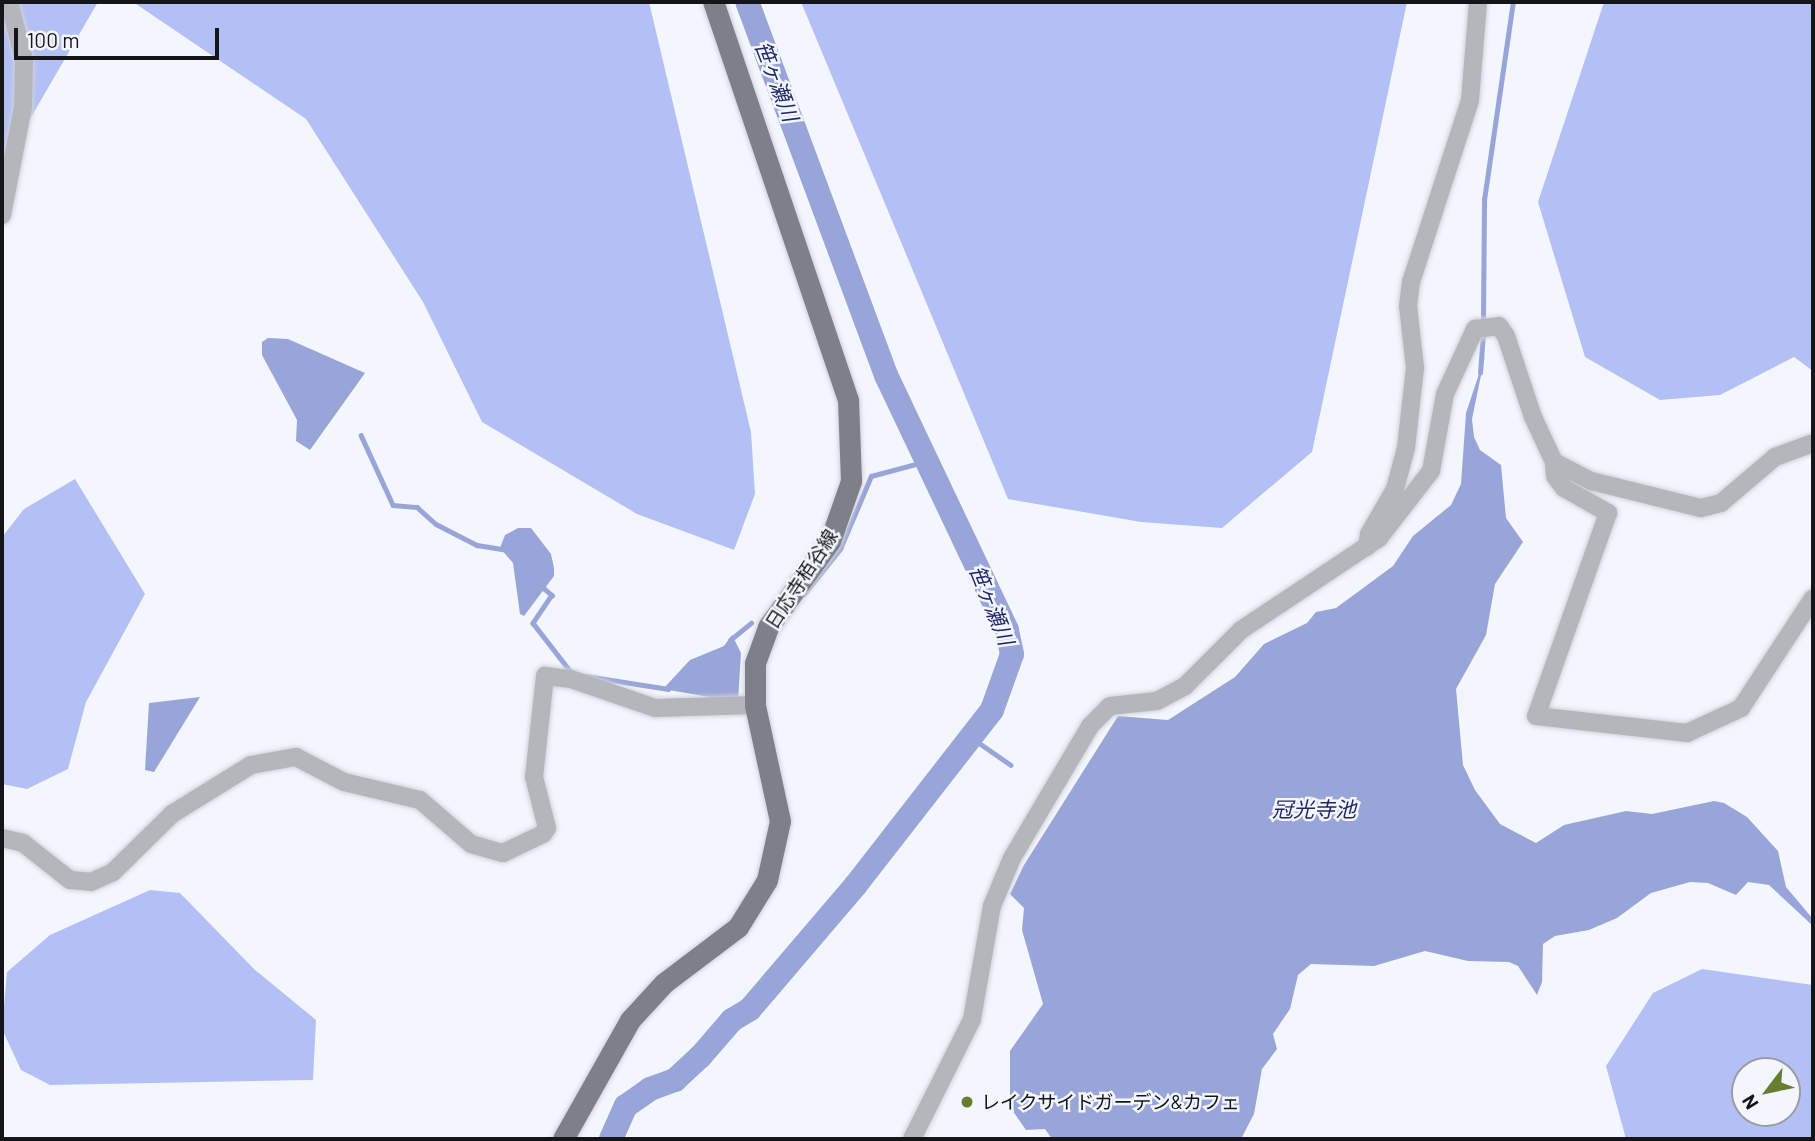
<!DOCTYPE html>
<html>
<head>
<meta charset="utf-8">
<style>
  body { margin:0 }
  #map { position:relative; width:1815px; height:1141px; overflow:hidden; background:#f4f6fd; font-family:Barlow,"Noto Sans JP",sans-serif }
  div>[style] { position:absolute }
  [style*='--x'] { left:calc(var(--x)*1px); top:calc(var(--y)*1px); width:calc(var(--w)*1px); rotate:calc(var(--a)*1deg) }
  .forest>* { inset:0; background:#b3c0f6 }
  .water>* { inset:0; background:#98a5d9 }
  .stream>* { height:4.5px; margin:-2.25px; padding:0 2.25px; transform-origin:2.25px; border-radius:2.25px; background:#98a5d9 }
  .river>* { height:24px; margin:-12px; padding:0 12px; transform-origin:12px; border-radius:12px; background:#98a5d9 }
  .roads { filter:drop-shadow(0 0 2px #d0d2d9) drop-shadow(0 0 2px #d0d2d9) }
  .minor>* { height:18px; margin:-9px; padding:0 9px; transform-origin:9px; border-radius:9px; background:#b5b6bb }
  .major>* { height:21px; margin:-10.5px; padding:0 10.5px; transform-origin:10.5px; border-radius:10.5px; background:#7e8089 }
  .dots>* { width:19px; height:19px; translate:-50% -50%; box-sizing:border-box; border:4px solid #f4f6fd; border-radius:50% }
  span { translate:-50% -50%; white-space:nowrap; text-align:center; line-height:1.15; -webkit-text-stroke:5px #f4f6fd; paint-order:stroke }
  .street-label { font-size:19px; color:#141519 }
  .poi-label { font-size:19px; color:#141519 }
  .left { translate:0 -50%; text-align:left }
  .water-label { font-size:21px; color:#212764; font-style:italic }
  .frame { position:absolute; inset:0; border:4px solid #141519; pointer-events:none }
  .north { position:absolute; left:1731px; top:1057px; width:70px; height:70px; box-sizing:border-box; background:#f4f6fd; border:2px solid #9a9ca2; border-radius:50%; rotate:238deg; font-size:19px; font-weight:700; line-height:28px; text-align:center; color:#141519 }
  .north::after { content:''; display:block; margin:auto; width:24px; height:32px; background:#677e30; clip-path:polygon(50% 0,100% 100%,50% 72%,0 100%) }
  .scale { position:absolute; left:14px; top:28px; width:205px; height:32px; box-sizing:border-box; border:4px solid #141519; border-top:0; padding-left:9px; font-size:21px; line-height:24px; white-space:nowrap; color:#141519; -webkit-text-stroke:5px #f4f6fd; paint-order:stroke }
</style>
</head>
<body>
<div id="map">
  <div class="forest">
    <div style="clip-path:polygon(2px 2px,98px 2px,2px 167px)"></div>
    <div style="clip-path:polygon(133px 2px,649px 2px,751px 432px,755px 494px,734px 550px,637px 514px,482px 422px,423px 302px,306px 119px)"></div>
    <div style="clip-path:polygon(801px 2px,1407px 2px,1312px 452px,1222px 528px,1141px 522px,1008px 499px)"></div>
    <div style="clip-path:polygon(1604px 2px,1813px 2px,1813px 371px,1794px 357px,1720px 395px,1660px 400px,1585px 357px,1538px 202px)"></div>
    <div style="clip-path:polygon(75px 479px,145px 594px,86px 702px,68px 769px,27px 789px,2px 784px,2px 537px,24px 509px)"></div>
    <div style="clip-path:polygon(150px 890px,180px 893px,254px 969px,316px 1020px,313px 1080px,50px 1085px,21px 1070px,2px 1029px,7px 972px,50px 935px)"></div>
    <div style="clip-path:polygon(evenodd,1702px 969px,1813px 985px,1813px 1139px,1626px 1139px,1606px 1066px,1653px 993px,1702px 969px,1787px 1071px,1787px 1113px,1745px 1113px,1745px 1071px,1787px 1071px)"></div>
  </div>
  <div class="water">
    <div style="clip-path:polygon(268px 338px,288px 339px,365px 373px,310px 450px,296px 441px,297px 420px,262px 355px,262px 342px)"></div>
    <div style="clip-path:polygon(1485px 356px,1472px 419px,1474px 437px,1480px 450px,1501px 465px,1506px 518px,1523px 542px,1495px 584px,1486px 635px,1456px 689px,1463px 765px,1475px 790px,1500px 824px,1536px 843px,1564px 825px,1626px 811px,1652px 814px,1714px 801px,1724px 803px,1747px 817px,1778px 851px,1786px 887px,1813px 919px,1813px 926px,1769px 885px,1748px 882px,1736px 895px,1708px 883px,1690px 882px,1651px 893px,1617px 918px,1589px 930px,1555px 936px,1543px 944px,1542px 982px,1537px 995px,1518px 966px,1509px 962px,1468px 961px,1425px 951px,1374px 966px,1311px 964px,1298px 975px,1290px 1009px,1273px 1034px,1277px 1049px,1262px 1069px,1254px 1114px,1241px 1139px,1052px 1139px,1045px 1129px,1026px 1130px,1010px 1107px,1010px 1051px,1043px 1004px,1022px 930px,1024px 908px,1010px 894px,1024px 865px,1118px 716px,1168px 720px,1235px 677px,1264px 644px,1307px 623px,1316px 612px,1336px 608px,1393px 566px,1413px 536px,1451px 505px,1461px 484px,1466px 413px)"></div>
    <div style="clip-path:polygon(518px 528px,531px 528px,551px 554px,554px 568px,554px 576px,524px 616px,520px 614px,513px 563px,500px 548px,505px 535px)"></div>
    <div style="clip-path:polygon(732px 635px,741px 653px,738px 702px,663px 689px,690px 660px,724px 646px)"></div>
    <div style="clip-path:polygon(200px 697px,154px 772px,145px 770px,149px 703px)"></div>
  </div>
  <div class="stream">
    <div style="--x:1483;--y:319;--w:119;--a:-89.5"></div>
    <div style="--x:1484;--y:200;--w:200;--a:-81.7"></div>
    <div style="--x:1480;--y:373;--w:40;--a:-85.7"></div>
    <div style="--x:361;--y:435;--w:77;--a:65.4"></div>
    <div style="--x:393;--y:505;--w:24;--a:5"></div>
    <div style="--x:417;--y:507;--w:25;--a:42"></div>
    <div style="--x:436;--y:524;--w:46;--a:27.1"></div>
    <div style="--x:477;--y:545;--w:31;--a:9"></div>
    <div style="--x:540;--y:585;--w:16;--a:40"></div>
    <div style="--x:552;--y:595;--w:34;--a:124"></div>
    <div style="--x:533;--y:623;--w:62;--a:52.2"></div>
    <div style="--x:804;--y:594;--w:58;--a:-51.3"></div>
    <div style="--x:840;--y:549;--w:79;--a:-67"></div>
    <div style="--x:871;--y:476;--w:58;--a:-15"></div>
    <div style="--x:730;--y:640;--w:27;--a:-39"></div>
    <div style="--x:586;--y:676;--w:83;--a:9"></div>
    <div style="--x:972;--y:738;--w:47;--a:34.7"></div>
  </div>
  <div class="river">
    <div style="--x:611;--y:1139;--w:36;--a:-66"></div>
    <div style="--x:626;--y:1106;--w:29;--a:-35"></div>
    <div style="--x:650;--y:1089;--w:27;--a:-20"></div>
    <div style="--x:675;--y:1080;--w:34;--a:-43"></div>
    <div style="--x:700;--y:1057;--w:49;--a:-49.1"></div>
    <div style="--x:732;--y:1020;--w:21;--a:-31"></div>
    <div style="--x:750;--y:1009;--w:162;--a:-49.5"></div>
    <div style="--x:855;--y:886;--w:223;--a:-52.1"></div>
    <div style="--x:992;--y:710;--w:59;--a:-70.3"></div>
    <div style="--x:1012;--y:654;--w:25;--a:-102"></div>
    <div style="--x:1007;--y:630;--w:282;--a:-115.4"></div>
    <div style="--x:886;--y:375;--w:398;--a:-110.4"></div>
  </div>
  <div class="roads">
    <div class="minor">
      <div style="--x:2;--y:215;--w:110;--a:-79"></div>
      <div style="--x:23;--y:107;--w:48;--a:-88.8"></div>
      <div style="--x:24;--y:59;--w:59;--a:-104.7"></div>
      <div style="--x:1554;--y:462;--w:42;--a:27.2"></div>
      <div style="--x:1591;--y:481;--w:113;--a:13.8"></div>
      <div style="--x:1701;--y:508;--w:21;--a:-14"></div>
      <div style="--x:1721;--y:503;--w:71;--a:-40.4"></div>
      <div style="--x:1775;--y:457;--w:40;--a:-20.2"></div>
      <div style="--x:1367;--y:547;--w:13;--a:-81"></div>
      <div style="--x:1369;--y:534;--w:52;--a:-60"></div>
      <div style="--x:1395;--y:489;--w:42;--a:-75"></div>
      <div style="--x:1406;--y:448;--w:81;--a:-83.6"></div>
      <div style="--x:1415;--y:368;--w:62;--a:-96.4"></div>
      <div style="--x:1408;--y:306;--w:24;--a:-83"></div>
      <div style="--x:1411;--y:282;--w:191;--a:-72"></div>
      <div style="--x:1470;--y:100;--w:98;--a:-85.3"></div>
      <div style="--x:2;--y:838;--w:22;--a:13"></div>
      <div style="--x:23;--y:843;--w:60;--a:38.2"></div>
      <div style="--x:70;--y:880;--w:21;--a:5"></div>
      <div style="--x:91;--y:882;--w:24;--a:-24"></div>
      <div style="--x:113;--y:872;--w:83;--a:-44.5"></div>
      <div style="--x:172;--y:814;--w:93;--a:-31.8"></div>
      <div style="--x:251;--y:765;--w:46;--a:-10.1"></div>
      <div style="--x:296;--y:757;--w:54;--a:27.5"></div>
      <div style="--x:344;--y:782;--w:78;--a:13.3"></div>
      <div style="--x:420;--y:800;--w:67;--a:40.8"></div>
      <div style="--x:471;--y:844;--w:33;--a:16"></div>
      <div style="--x:503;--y:853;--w:44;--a:-25.4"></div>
      <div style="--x:543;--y:834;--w:7;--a:-56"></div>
      <div style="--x:547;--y:828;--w:53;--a:-104.3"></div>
      <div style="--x:534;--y:777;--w:102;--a:-83.8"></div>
      <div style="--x:545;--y:676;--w:26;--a:7"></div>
      <div style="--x:571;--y:679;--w:89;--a:19"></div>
      <div style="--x:655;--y:708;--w:100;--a:-1.7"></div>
      <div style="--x:912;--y:1139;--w:134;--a:-63.4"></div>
      <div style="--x:972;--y:1019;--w:115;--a:-80"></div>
      <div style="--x:992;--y:906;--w:52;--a:-67.4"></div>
      <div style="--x:1012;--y:858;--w:153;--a:-59.4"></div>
      <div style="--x:1090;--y:726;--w:28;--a:-45"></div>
      <div style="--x:1110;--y:706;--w:47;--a:-6.1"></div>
      <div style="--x:1157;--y:701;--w:32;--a:-28"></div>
      <div style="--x:1185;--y:686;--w:79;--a:-45"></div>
      <div style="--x:1241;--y:630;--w:166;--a:-33.7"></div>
      <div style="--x:1379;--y:538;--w:85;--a:-52.2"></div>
      <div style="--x:1431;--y:471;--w:78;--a:-79.7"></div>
      <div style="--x:1445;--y:394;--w:72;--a:-65.2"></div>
      <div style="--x:1475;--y:329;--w:24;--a:-7"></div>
      <div style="--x:1499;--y:326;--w:12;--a:55"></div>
      <div style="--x:1506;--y:336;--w:85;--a:71.6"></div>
      <div style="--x:1533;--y:417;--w:50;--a:65"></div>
      <div style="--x:1554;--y:462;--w:14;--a:86"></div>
      <div style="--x:1555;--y:476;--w:15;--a:53"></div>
      <div style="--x:1564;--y:488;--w:51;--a:29.6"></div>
      <div style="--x:1608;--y:513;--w:215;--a:109.5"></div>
      <div style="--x:1536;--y:716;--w:152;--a:6.4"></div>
      <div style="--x:1687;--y:733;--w:60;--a:-24.8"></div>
      <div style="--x:1741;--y:708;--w:131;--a:-56.8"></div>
    </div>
    <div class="major">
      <div style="--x:563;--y:1139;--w:137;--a:-60.6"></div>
      <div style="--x:630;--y:1020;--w:50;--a:-47.4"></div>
      <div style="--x:664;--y:983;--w:93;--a:-37.1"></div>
      <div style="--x:738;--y:927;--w:55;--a:-58.3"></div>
      <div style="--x:767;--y:880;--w:60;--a:-77.6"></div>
      <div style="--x:780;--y:821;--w:119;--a:-102.2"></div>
      <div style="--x:755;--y:705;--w:42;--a:-90"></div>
      <div style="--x:755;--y:663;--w:38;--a:-70"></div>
      <div style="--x:768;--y:627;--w:106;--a:-54.2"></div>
      <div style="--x:830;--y:541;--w:64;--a:-70.7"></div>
      <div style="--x:851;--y:481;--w:81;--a:-92.1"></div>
      <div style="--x:848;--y:400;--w:420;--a:-108.7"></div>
    </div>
  </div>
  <div class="dots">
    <div style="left:967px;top:1102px;background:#677e30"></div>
  </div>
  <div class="street-label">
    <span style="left:801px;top:579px;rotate:-57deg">日応寺栢谷線</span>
  </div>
  <div class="poi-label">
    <span class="left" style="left:981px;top:1102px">レイクサイドガーデン&amp;カフェ</span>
  </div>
  <div class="water-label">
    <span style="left:777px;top:81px;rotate:69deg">笹ヶ瀬川</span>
    <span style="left:992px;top:605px;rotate:68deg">笹ヶ瀬川</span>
    <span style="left:1314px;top:809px">冠光寺池</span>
  </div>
  <div class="frame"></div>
  <div class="north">N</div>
  <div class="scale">100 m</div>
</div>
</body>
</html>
